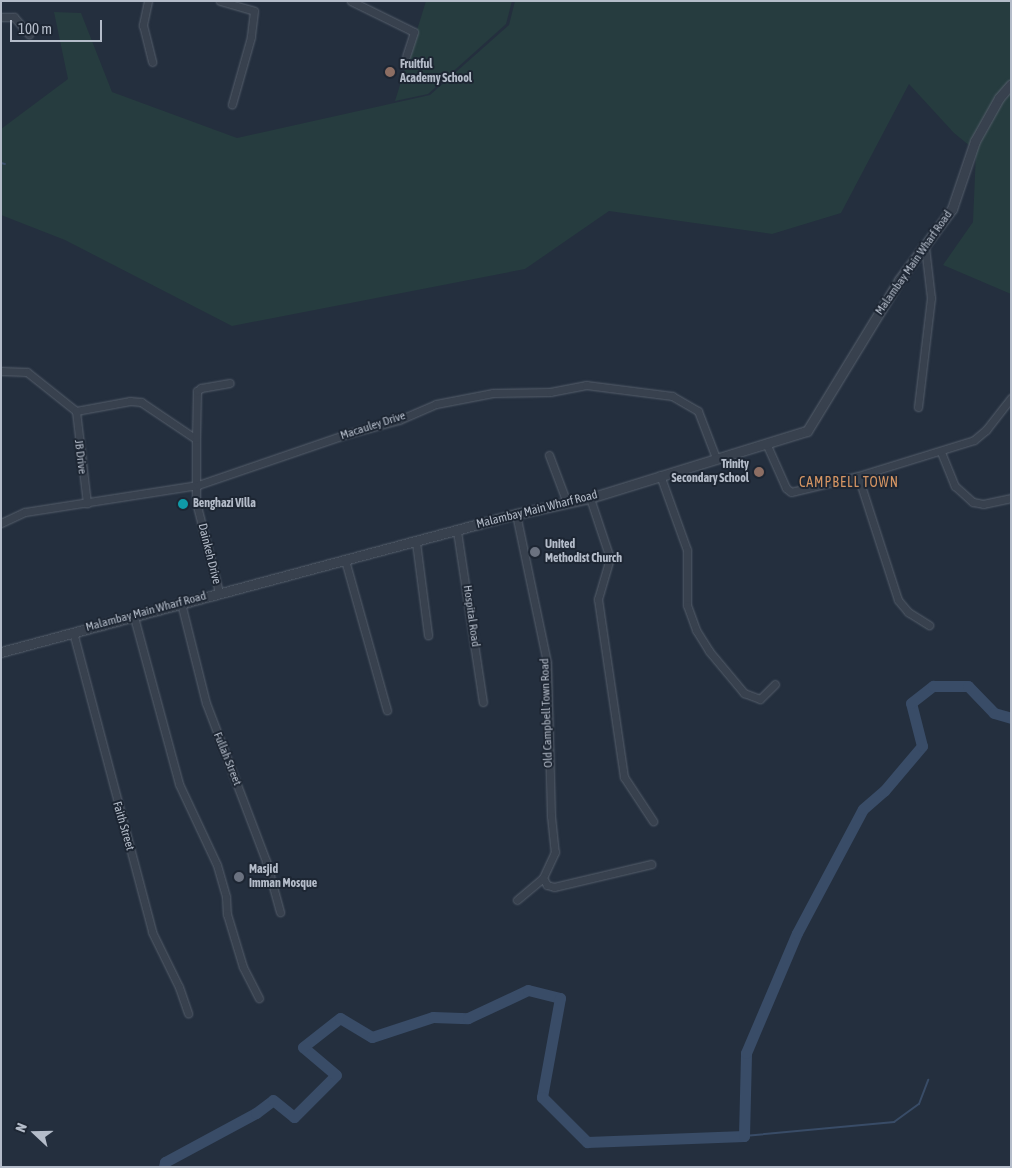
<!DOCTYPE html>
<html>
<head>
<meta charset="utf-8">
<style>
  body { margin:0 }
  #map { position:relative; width:1012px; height:1168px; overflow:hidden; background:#242f3e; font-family:"Asap Condensed",sans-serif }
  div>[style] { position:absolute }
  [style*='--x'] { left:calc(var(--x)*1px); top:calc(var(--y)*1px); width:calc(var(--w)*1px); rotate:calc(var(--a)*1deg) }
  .green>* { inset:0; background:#263c3f }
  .stream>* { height:2px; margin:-1px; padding:0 1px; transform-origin:1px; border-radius:1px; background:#394c67 }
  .river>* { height:11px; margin:-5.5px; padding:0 5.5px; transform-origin:5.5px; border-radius:5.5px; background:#394c67 }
  .roads { filter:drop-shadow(0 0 1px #565f6c) drop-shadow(0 0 1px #565f6c) }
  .minor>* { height:7px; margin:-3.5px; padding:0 3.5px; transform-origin:3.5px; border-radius:3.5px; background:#38414e }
  .tertiary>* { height:9px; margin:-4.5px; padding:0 4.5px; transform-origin:4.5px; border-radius:4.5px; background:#38414e }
  .dots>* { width:14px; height:14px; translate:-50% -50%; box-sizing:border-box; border:2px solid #1d2633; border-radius:50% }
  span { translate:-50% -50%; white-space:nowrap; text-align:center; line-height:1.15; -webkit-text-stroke:4px #1d2633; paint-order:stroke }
  .poi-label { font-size:12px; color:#b4bcc9; font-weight:700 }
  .left { translate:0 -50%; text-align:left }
  .right { translate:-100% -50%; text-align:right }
  .street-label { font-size:12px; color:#b4bcc9 }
  .neighbourhood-label { font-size:14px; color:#d59563; letter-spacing:1px }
  .frame { position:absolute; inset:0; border:2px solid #b4bcc9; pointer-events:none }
  .north { position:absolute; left:10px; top:1108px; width:50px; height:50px; -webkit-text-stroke:4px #1d2633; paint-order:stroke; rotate:291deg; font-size:14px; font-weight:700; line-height:20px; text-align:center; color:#b4bcc9 }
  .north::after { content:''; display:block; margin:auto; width:18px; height:22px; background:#b4bcc9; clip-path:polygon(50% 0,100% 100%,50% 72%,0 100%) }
  .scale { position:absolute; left:10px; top:20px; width:92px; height:22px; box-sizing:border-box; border:2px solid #b4bcc9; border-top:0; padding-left:6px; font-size:15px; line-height:18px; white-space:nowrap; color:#b4bcc9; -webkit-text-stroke:4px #1d2633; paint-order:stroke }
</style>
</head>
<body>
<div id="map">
  <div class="green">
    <div style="clip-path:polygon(426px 1px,512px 1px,506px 24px,428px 94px,395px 101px)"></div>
    <div style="clip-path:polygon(515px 1px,1011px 1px,1011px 294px,943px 265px,973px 222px,976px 151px,954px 133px,909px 84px,841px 213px,772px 234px,609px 211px,525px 269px,232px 326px,65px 240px,1px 215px,1px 129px,68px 79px,54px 12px,81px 13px,112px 92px,237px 138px,430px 95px,509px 25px)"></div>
  </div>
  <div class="stream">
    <div style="--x:1;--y:163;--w:4;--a:14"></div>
    <div style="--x:744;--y:1136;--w:151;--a:-5.3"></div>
    <div style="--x:894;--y:1122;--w:31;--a:-36"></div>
    <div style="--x:919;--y:1104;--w:26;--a:-69"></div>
  </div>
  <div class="river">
    <div style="--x:164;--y:1167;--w:5;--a:-79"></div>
    <div style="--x:165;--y:1162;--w:103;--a:-28.3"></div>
    <div style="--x:256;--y:1113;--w:21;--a:-37"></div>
    <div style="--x:273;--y:1100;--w:27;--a:39"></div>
    <div style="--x:294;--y:1117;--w:59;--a:-45"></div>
    <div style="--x:336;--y:1075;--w:43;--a:-139.7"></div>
    <div style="--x:303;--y:1047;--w:47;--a:-38.1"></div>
    <div style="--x:340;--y:1018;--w:37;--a:31"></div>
    <div style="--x:372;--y:1037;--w:64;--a:-18.2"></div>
    <div style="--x:433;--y:1017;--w:35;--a:2"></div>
    <div style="--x:468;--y:1018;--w:66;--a:-25"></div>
    <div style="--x:528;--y:990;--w:33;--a:14"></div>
    <div style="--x:560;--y:998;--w:101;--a:100.3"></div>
    <div style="--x:542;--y:1097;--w:64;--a:45"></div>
    <div style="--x:587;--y:1142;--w:157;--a:-2.2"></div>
    <div style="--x:744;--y:1136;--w:83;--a:-88.6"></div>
    <div style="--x:746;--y:1053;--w:130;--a:-67"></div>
    <div style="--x:797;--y:933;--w:140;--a:-62"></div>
    <div style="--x:863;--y:809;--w:28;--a:-41"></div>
    <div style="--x:884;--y:791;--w:59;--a:-49.8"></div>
    <div style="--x:922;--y:746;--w:44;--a:-104.3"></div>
    <div style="--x:911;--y:703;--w:28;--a:-38"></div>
    <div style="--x:933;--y:686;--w:35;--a:0"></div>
    <div style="--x:968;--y:686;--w:37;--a:46"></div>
    <div style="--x:994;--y:713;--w:18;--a:16"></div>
  </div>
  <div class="roads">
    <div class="minor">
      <div style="--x:148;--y:1;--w:25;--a:102"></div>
      <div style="--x:143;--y:25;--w:38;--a:76"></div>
      <div style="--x:220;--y:1;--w:35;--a:16"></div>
      <div style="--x:254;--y:11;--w:26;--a:97"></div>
      <div style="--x:251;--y:37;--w:70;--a:105.8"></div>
      <div style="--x:351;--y:1;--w:70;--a:26.2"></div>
      <div style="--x:414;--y:32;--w:25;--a:108"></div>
      <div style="--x:1;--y:17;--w:13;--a:0"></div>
      <div style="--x:14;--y:17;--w:23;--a:49"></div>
      <div style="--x:1;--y:371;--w:26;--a:2"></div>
      <div style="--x:27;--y:372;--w:63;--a:38.5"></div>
      <div style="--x:76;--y:411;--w:55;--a:-10.5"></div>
      <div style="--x:130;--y:401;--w:11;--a:5"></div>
      <div style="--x:141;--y:402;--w:66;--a:33.9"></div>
      <div style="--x:196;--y:439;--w:63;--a:90"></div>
      <div style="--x:196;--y:502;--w:93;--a:75.7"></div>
      <div style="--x:918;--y:407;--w:110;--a:-83.2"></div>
      <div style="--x:931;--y:298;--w:51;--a:-96.7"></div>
      <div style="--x:76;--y:411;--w:93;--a:83.2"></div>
      <div style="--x:196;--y:439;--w:48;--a:-88.8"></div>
      <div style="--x:197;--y:391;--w:5;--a:-37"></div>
      <div style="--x:201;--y:388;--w:29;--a:-10"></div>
      <div style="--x:766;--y:443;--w:49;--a:66"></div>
      <div style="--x:786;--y:488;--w:6;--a:39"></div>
      <div style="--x:791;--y:492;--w:69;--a:-13.4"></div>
      <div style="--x:858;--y:476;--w:130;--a:72.1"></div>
      <div style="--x:898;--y:600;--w:16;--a:50"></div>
      <div style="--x:908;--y:612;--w:25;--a:32"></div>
      <div style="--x:941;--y:452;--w:37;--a:68"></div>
      <div style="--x:955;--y:486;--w:24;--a:42"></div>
      <div style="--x:973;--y:502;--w:10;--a:11"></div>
      <div style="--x:983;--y:504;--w:29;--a:-12"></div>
      <div style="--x:549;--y:455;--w:51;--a:69.4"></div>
      <div style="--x:660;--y:475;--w:80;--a:70.2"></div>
      <div style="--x:687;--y:550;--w:55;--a:90"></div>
      <div style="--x:687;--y:605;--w:27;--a:70"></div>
      <div style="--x:696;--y:630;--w:25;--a:58"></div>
      <div style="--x:709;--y:651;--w:55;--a:50.2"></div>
      <div style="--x:744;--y:693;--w:17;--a:21"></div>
      <div style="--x:760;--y:699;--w:21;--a:-45"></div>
      <div style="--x:858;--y:476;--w:121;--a:-17.2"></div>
      <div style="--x:974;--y:440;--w:16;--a:-40"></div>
      <div style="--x:986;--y:430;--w:41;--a:-52"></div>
      <div style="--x:590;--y:498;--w:63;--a:71.6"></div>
      <div style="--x:610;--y:558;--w:43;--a:106.3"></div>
      <div style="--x:598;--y:599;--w:180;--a:81.7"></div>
      <div style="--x:624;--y:777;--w:53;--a:56.6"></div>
      <div style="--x:516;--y:514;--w:152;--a:78.2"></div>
      <div style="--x:547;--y:663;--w:153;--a:88.5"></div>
      <div style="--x:551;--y:816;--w:36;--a:84"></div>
      <div style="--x:555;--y:852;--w:29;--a:115"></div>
      <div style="--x:543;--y:878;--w:34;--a:140"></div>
      <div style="--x:1;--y:523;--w:26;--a:-25"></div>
      <div style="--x:25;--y:512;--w:175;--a:-8.9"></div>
      <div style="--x:198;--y:485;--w:157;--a:-18.9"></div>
      <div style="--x:347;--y:434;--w:54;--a:-15.1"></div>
      <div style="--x:399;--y:420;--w:40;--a:-23.4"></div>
      <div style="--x:436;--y:404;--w:58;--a:-10.9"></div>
      <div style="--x:493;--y:393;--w:57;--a:-1"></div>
      <div style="--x:550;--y:392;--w:37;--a:-11"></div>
      <div style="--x:586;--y:385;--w:87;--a:7.3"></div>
      <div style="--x:672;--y:396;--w:30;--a:30"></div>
      <div style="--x:698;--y:411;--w:50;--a:69"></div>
      <div style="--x:457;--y:531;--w:173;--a:81.4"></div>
      <div style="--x:416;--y:542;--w:94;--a:82.6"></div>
      <div style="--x:345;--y:560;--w:156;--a:74.4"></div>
      <div style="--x:181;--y:603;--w:103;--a:76"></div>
      <div style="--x:206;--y:703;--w:169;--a:69.2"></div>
      <div style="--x:266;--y:861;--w:53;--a:74.6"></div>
      <div style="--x:134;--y:617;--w:173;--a:74.9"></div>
      <div style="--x:179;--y:784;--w:89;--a:64.9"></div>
      <div style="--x:217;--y:865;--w:33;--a:74"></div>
      <div style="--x:226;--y:897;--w:17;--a:87"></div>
      <div style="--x:227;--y:914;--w:55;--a:73.2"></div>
      <div style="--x:243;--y:967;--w:35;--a:63"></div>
      <div style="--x:73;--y:632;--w:310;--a:75.2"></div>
      <div style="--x:152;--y:932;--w:61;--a:63.9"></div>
      <div style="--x:179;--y:987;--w:28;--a:71"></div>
      <div style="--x:543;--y:878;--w:8;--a:60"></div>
      <div style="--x:547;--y:885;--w:7;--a:16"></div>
      <div style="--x:554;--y:887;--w:100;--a:-13.3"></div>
    </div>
    <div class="tertiary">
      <div style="--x:1;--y:652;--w:533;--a:-15"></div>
      <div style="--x:516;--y:514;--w:76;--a:-12.2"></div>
      <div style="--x:590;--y:498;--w:227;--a:-17.2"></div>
      <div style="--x:807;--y:431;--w:177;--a:-58.6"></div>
      <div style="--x:899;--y:280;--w:89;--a:-53.3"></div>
      <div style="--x:952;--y:209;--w:72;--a:-71.3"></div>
      <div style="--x:975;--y:141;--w:49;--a:-60.8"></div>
      <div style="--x:999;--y:98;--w:18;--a:-49"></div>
    </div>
  </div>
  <div class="dots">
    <div style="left:390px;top:72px;background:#8d6e63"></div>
    <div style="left:759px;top:472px;background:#8d6e63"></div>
    <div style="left:183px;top:504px;background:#0f9aa8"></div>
    <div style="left:535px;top:552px;background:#6b7280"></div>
    <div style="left:239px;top:877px;background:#6b7280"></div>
  </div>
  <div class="poi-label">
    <span class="left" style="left:400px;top:72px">Fruitful<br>Academy School</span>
    <span class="right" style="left:749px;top:472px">Trinity<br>Secondary School</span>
    <span class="left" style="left:193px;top:504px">Benghazi Villa</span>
    <span class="left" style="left:545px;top:552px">United<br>Methodist Church</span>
    <span class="left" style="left:249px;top:877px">Masjid<br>Imman Mosque</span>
  </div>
  <div class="street-label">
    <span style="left:914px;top:263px;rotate:-55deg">Malambay Main Wharf Road</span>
    <span style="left:373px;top:426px;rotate:-18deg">Macauley Drive</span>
    <span style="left:80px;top:457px;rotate:83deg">JB Drive</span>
    <span style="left:537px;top:510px;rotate:-14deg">Malambay Main Wharf Road</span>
    <span style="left:209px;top:554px;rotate:76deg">Dainkeh Drive</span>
    <span style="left:146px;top:612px;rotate:-15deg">Malambay Main Wharf Road</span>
    <span style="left:471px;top:616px;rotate:82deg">Hospital Road</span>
    <span style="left:547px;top:713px;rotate:-92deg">Old Campbell Town Road</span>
    <span style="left:227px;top:759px;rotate:68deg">Fullah Street</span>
    <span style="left:123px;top:826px;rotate:74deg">Faith Street</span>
  </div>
  <div class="neighbourhood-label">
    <span style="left:849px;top:482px">CAMPBELL TOWN</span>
  </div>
  <div class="frame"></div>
  <div class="north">N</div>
  <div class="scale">100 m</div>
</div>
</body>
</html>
